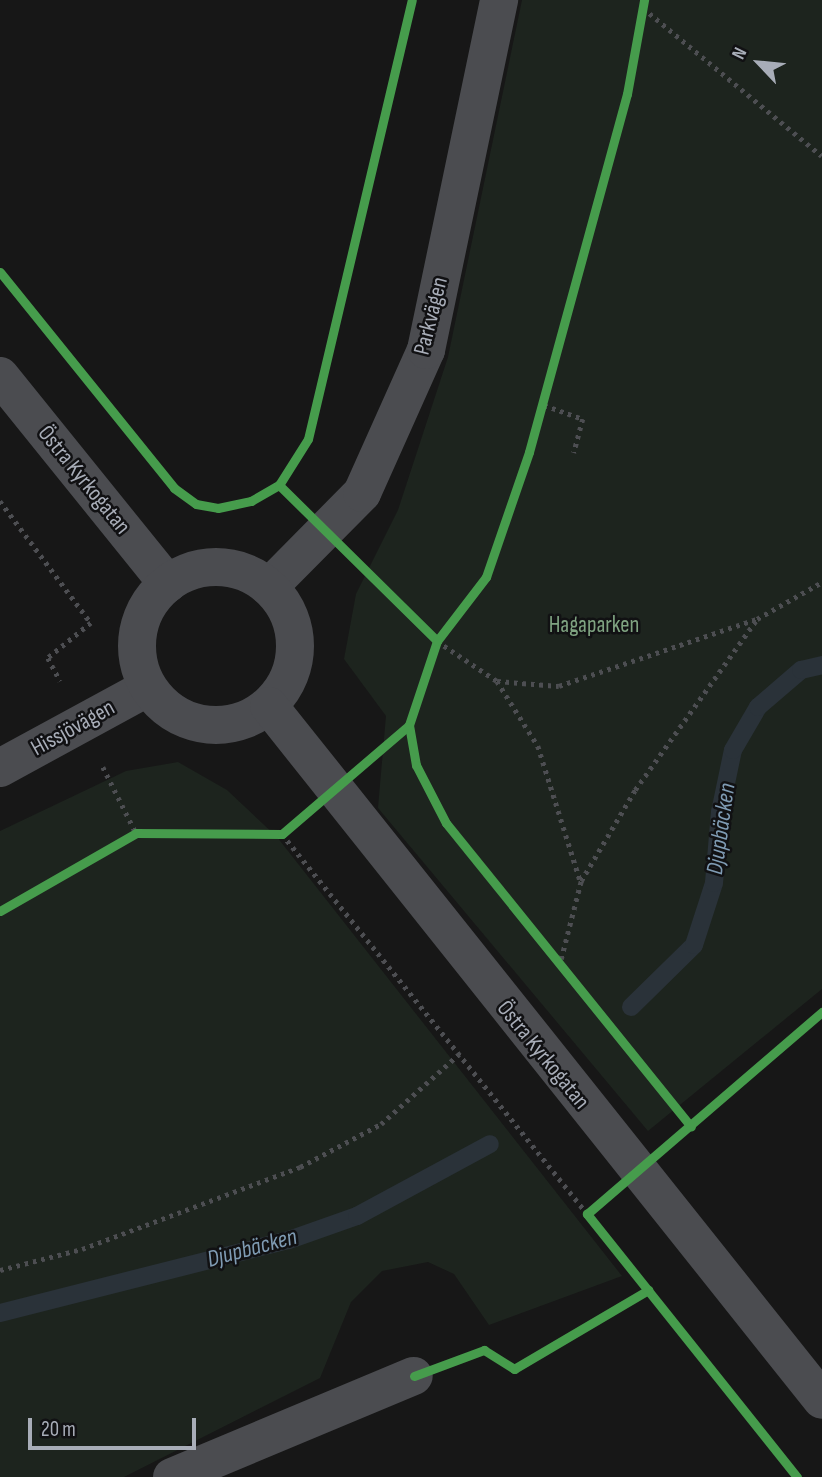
<!DOCTYPE html>
<html>
<head>
<meta charset="utf-8">
<style>
  body { margin:0 }
  #map { position:relative; width:822px; height:1477px; overflow:hidden; background:#171717; font-family:"Sofia Sans Condensed",sans-serif }
  div>[style] { position:absolute }
  [style*='--x'] { left:calc(var(--x)*1px); top:calc(var(--y)*1px); width:calc(var(--w)*1px); rotate:calc(var(--a)*1deg) }
  .green>* { inset:0; background:#1d241e }
  .stream>* { height:18px; margin:-9px; padding:0 9px; transform-origin:9px; border-radius:9px; background:#2a3239 }
  .path>* { height:4.5px; margin-top:-2.25px; transform-origin:0; background:repeating-linear-gradient(90deg,#4d4e52 0 3.5px,transparent 0 8.5px) }
  .minor>* { height:38px; margin:-19px; padding:0 19px; transform-origin:19px; border-radius:19px; background:#4b4c50 }
  .tertiary>* { height:38px; margin:-19px; padding:0 19px; transform-origin:19px; border-radius:19px; background:#4b4c50 }
  .tertiary>.ring { margin:-19px; padding:0; box-sizing:content-box; background:none; border:38px solid #4b4c50; border-radius:50% }
  .cycleway>* { height:9px; margin:-4.5px; padding:0 4.5px; transform-origin:4.5px; border-radius:4.5px; background:#469c4c }
  span { translate:-50% -50%; white-space:nowrap; text-align:center; line-height:1.15; -webkit-text-stroke:5px #111113; paint-order:stroke }
  .street-label { font-size:23px; color:#a8adb8 }
  .park-label { font-size:23px; color:#7fa381 }
  .water-label { font-size:24px; color:#7f9bb3; font-style:italic }
  .north { position:absolute; left:724px; top:28px; width:70px; height:70px; -webkit-text-stroke:5px #111113; paint-order:stroke; rotate:296deg; font-size:19px; font-weight:700; line-height:28px; text-align:center; color:#a8adb8 }
  .north::after { content:''; display:block; margin:auto; width:24px; height:32px; background:#a8adb8; clip-path:polygon(50% 0,100% 100%,50% 72%,0 100%) }
  .scale { position:absolute; left:28px; top:1418px; width:168px; height:32px; box-sizing:border-box; border:4px solid #a8adb8; border-top:0; padding-left:9px; font-size:21px; line-height:24px; white-space:nowrap; color:#a8adb8; -webkit-text-stroke:5px #111113; paint-order:stroke }
</style>
</head>
<body>
<div id="map">
  <div class="green">
    <div style="clip-path:polygon(522px 0,822px 0,822px 989px,648px 1131px,378px 808px,386px 716px,344px 659px,356px 594px,398px 510px,448px 357px)"></div>
    <div style="clip-path:polygon(178px 762px,227px 790px,277px 837px,622px 1276px,489px 1325px,454px 1274px,428px 1262px,382px 1271px,351px 1302px,320px 1378px,124px 1477px,0 1477px,0 831px,126px 771px)"></div>
  </div>
  <div class="stream">
    <div style="--x:631;--y:1007;--w:88;--a:-44.5"></div>
    <div style="--x:694;--y:945;--w:65;--a:-72.1"></div>
    <div style="--x:714;--y:883;--w:71;--a:-85.2"></div>
    <div style="--x:720;--y:812;--w:63;--a:-78.2"></div>
    <div style="--x:733;--y:750;--w:50;--a:-59.8"></div>
    <div style="--x:758;--y:707;--w:57;--a:-40.7"></div>
    <div style="--x:801;--y:670;--w:22;--a:-13"></div>
    <div style="--x:0;--y:1313;--w:298;--a:-14.2"></div>
    <div style="--x:289;--y:1240;--w:72;--a:-19.4"></div>
    <div style="--x:357;--y:1216;--w:151;--a:-28.4"></div>
  </div>
  <div class="path">
    <div style="--x:643;--y:8;--w:232;--a:39.6"></div>
    <div style="--x:544;--y:405;--w:41;--a:19.7"></div>
    <div style="--x:583;--y:419;--w:35;--a:105"></div>
    <div style="--x:0;--y:501;--w:152;--a:53.3"></div>
    <div style="--x:91;--y:623;--w:55;--a:140.9"></div>
    <div style="--x:48;--y:658;--w:26;--a:62"></div>
    <div style="--x:437;--y:641;--w:72;--a:33.7"></div>
    <div style="--x:497;--y:681;--w:62;--a:4.6"></div>
    <div style="--x:559;--y:686;--w:209;--a:-18.7"></div>
    <div style="--x:497;--y:681;--w:77;--a:57.8"></div>
    <div style="--x:538;--y:746;--w:140;--a:72.6"></div>
    <div style="--x:103;--y:767;--w:74;--a:63.4"></div>
    <div style="--x:282;--y:834;--w:487;--a:51.2"></div>
    <div style="--x:561;--y:959;--w:81;--a:-75.6"></div>
    <div style="--x:581;--y:881;--w:106;--a:-59.3"></div>
    <div style="--x:635;--y:790;--w:210;--a:-54.5"></div>
    <div style="--x:757;--y:619;--w:75;--a:-29.6"></div>
    <div style="--x:0;--y:1270;--w:85;--a:-14.4"></div>
    <div style="--x:82;--y:1249;--w:233;--a:-20.6"></div>
    <div style="--x:300;--y:1167;--w:92;--a:-28"></div>
    <div style="--x:381;--y:1124;--w:105;--a:-41.9"></div>
  </div>
  <div class="minor">
    <div style="--x:269;--y:587;--w:132;--a:-45.3"></div>
    <div style="--x:362;--y:493;--w:157;--a:-65.9"></div>
    <div style="--x:426;--y:350;--w:358;--a:-78.2"></div>
    <div style="--x:0;--y:768;--w:167;--a:-28.6"></div>
    <div style="--x:172;--y:1477;--w:262;--a:-22.7"></div>
  </div>
  <div class="tertiary">
    <div style="--x:0;--y:376;--w:267;--a:51.1"></div>
    <div class="ring" style="left:137px;top:567px;width:120px;height:120px"></div>
    <div style="--x:269;--y:706;--w:887;--a:51.45"></div>
  </div>
  <div class="cycleway">
    <div style="--x:0;--y:272;--w:277;--a:51.1"></div>
    <div style="--x:174;--y:488;--w:27;--a:36"></div>
    <div style="--x:196;--y:504;--w:22;--a:10"></div>
    <div style="--x:218;--y:508;--w:34;--a:-12"></div>
    <div style="--x:251;--y:501;--w:32;--a:-30"></div>
    <div style="--x:279;--y:485;--w:222;--a:44.6"></div>
    <div style="--x:279;--y:485;--w:54;--a:-57.8"></div>
    <div style="--x:308;--y:439;--w:451;--a:-76.7"></div>
    <div style="--x:409;--y:725;--w:41;--a:80.1"></div>
    <div style="--x:416;--y:765;--w:65;--a:62.7"></div>
    <div style="--x:446;--y:823;--w:390;--a:51.1"></div>
    <div style="--x:0;--y:911;--w:157;--a:-29.8"></div>
    <div style="--x:136;--y:833;--w:146;--a:0.4"></div>
    <div style="--x:282;--y:834;--w:167;--a:-40.6"></div>
    <div style="--x:409;--y:725;--w:89;--a:-71.6"></div>
    <div style="--x:437;--y:641;--w:81;--a:-52.6"></div>
    <div style="--x:486;--y:577;--w:132;--a:-71"></div>
    <div style="--x:529;--y:452;--w:371;--a:-74.7"></div>
    <div style="--x:627;--y:94;--w:96;--a:-79.7"></div>
    <div style="--x:414;--y:1376;--w:75;--a:-20.4"></div>
    <div style="--x:484;--y:1350;--w:36;--a:32"></div>
    <div style="--x:514;--y:1369;--w:156;--a:-30.5"></div>
    <div style="--x:797;--y:1477;--w:337;--a:-128.6"></div>
    <div style="--x:587;--y:1214;--w:310;--a:-40.7"></div>
  </div>
  <div class="street-label">
    <span style="left:431px;top:316px;rotate:-76deg">Parkvägen</span>
    <span style="left:84px;top:480px;rotate:51deg">Östra Kyrkogatan</span>
    <span style="left:73px;top:728px;rotate:-29deg">Hissjövägen</span>
    <span style="left:543px;top:1055px;rotate:51deg">Östra Kyrkogatan</span>
  </div>
  <div class="park-label">
    <span style="left:594px;top:625px">Hagaparken</span>
  </div>
  <div class="water-label">
    <span style="left:721px;top:829px;rotate:-82deg">Djupbäcken</span>
    <span style="left:252px;top:1248px;rotate:-15deg">Djupbäcken</span>
  </div>
  <div class="north">N</div>
  <div class="scale">20 m</div>
</div>
</body>
</html>
